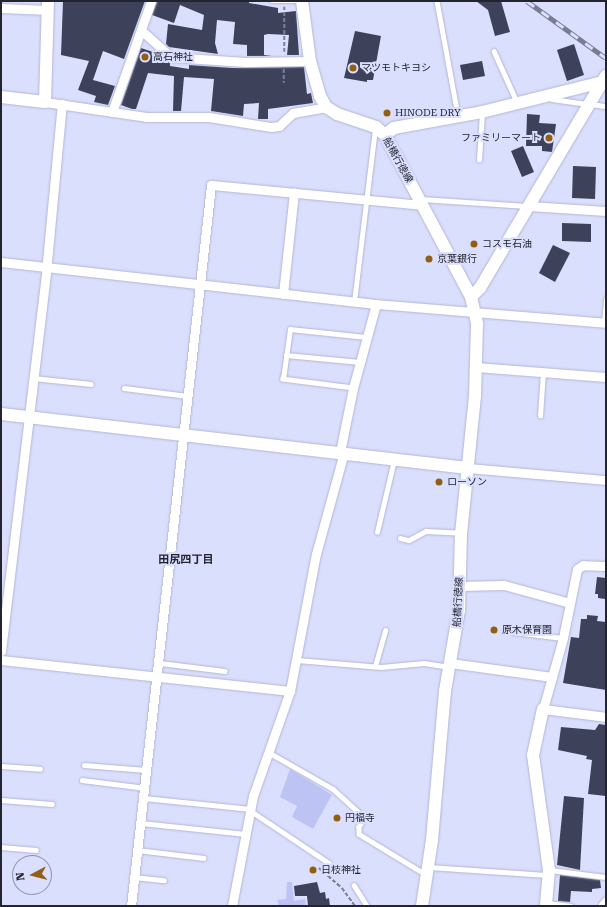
<!DOCTYPE html>
<html>
<head>
<meta charset="utf-8">
<style>
  body { margin:0 }
  #map { position:relative; width:607px; height:907px; overflow:hidden; background:#dbdffe; font-family:"Roboto Serif","Noto Sans JP",serif }
  div>[style] { position:absolute }
  [style*='--x'] { left:calc(var(--x)*1px); top:calc(var(--y)*1px); width:calc(var(--w)*1px); rotate:calc(var(--a)*1deg) }
  .green>* { inset:0; background:#bdc4f4 }
  .building>* { inset:0; background:#3e415a }
  .path>* { height:1.5px; margin-top:-0.75px; transform-origin:0; background:repeating-linear-gradient(90deg,#7d7f94 0 4px,transparent 0 6px) }
  .roads { filter:drop-shadow(0 0 1px #b2b6d4) drop-shadow(0 0 1px #b2b6d4) }
  .lane>* { height:4.5px; margin:-2.25px; padding:0 2.25px; transform-origin:2.25px; border-radius:2.25px; background:#fff }
  .street>* { height:9px; margin:-4.5px; padding:0 4.5px; transform-origin:4.5px; border-radius:4.5px; background:#fff }
  .secondary>* { height:12px; margin:-6px; padding:0 6px; transform-origin:6px; border-radius:6px; background:#fff }
  .rail>* { height:4.5px; margin-top:-2.25px; transform-origin:0; background:repeating-linear-gradient(90deg,#dbdffe 0 9px,#7a7c91 0 18px); box-sizing:border-box; border-block:1px solid #7a7c91 }
  .dots>* { width:11px; height:11px; translate:-50% -50%; box-sizing:border-box; border:2px solid #dbdffe; border-radius:50% }
  span { translate:-50% -50%; white-space:nowrap; text-align:center; line-height:1.15; -webkit-text-stroke:4px #dbdffe; paint-order:stroke }
  .poi-label { font-size:10px; color:#23242f }
  .left { translate:0 -50%; text-align:left }
  .right { translate:-100% -50%; text-align:right }
  .street-label { font-size:10px; color:#23242f }
  .neighbourhood-label { font-size:11px; color:#23242f; font-weight:700 }
  .frame { position:absolute; inset:0; border:2px solid #23242f; pointer-events:none }
  .north { position:absolute; left:12px; top:855px; width:40px; height:40px; box-sizing:border-box; background:#dbdffe; border:1px solid #9194ab; border-radius:50%; rotate:263deg; font-size:11px; font-weight:700; line-height:16px; text-align:center; color:#23242f }
  .north::after { content:''; display:block; margin:auto; width:14px; height:18px; background:#925e12; clip-path:polygon(50% 0,100% 100%,50% 72%,0 100%) }
</style>
</head>
<body>
<div id="map">
  <div class="green">
    <div style="clip-path:polygon(290px 769px,332px 795px,313px 829px,292px 817px,297px 806px,280px 797px)"></div>
    <div style="clip-path:polygon(287px 882px,292px 882px,294px 901px,305px 899px,306px 906px,279px 906px,277px 900px,286px 899px)"></div>
  </div>
  <div class="building">
    <div style="clip-path:polygon(63px 1px,145px 1px,124px 59px,103px 51px,93px 80px,115px 86px,108px 105px,94px 102px,96px 96px,78px 90px,89px 61px,61px 55px)"></div>
    <div style="clip-path:polygon(157px 1px,249px 1px,249px 3px,278px 8px,278px 13px,296px 11px,299px 55px,287px 55px,289px 35px,268px 34px,264px 35px,264px 55px,272px 56px,247px 56px,247px 45px,233px 44px,235px 22px,217px 20px,215px 43px,218px 54px,169px 47px,166px 44px,168px 24px,202px 30px,204px 15px,180px 5px,174px 23px,152px 15px)"></div>
    <div style="clip-path:polygon(476px 1px,501px 1px,510px 32px,495px 36px,488px 10px)"></div>
    <div style="clip-path:polygon(355px 31px,381px 36px,373px 80px,367px 80px,367px 82px,344px 78px)"></div>
    <div style="clip-path:polygon(574px 44px,584px 75px,567px 81px,557px 50px)"></div>
    <div style="clip-path:polygon(141px 48px,159px 54px,170px 63px,170px 66px,189px 69px,189px 65px,233px 68px,304px 67px,307px 94px,311px 93px,313px 103px,268px 109px,268px 119px,258px 119px,259px 103px,244px 104px,243px 116px,211px 111px,214px 79px,184px 77px,181px 111px,173px 111px,174px 76px,148px 73px,136px 109px,132px 109px,121px 105px)"></div>
    <div style="clip-path:polygon(482px 61px,485px 76px,463px 80px,460px 65px)"></div>
    <div style="clip-path:polygon(527px 114px,540px 115px,539px 123px,556px 124px,552px 152px,542px 151px,542px 146px,526px 146px)"></div>
    <div style="clip-path:polygon(523px 146px,534px 172px,522px 177px,511px 151px)"></div>
    <div style="clip-path:polygon(573px 166px,596px 167px,595px 199px,572px 198px)"></div>
    <div style="clip-path:polygon(562px 223px,591px 224px,591px 242px,562px 241px)"></div>
    <div style="clip-path:polygon(553px 245px,570px 253px,555px 282px,539px 273px)"></div>
    <div style="clip-path:polygon(597px 577px,606px 578px,605px 599px,598px 598px,598px 594px,595px 594px)"></div>
    <div style="clip-path:polygon(587px 615px,598px 616px,597px 621px,606px 622px,606px 690px,563px 683px,571px 637px,579px 638px,581px 619px,587px 619px)"></div>
    <div style="clip-path:polygon(599px 724px,606px 725px,606px 796px,588px 794px,592px 760px,586px 759px,587px 756px,558px 750px,561px 727px,595px 730px)"></div>
    <div style="clip-path:polygon(564px 796px,584px 798px,580px 870px,557px 865px)"></div>
    <div style="clip-path:polygon(560px 875px,600px 880px,601px 888px,592px 889px,592px 892px,571px 891px,570px 902px,558px 901px)"></div>
    <div style="clip-path:polygon(317px 882px,320px 893px,325px 892px,326px 899px,329px 898px,330px 906px,308px 906px,307px 896px,295px 896px,294px 886px)"></div>
  </div>
  <div class="path">
    <div style="--x:284;--y:52;--w:45;--a:-90"></div>
    <div style="--x:284;--y:69;--w:14;--a:90"></div>
    <div style="--x:319;--y:868;--w:30;--a:41"></div>
    <div style="--x:342;--y:888;--w:22;--a:54"></div>
  </div>
  <div class="roads">
    <div class="lane">
      <div style="--x:272;--y:1;--w:30;--a:0"></div>
      <div style="--x:437;--y:1;--w:116;--a:79.6"></div>
      <div style="--x:494;--y:51;--w:56;--a:65.7"></div>
      <div style="--x:552;--y:99;--w:30;--a:8"></div>
      <div style="--x:591;--y:104;--w:15;--a:8"></div>
      <div style="--x:479;--y:160;--w:48;--a:-86.4"></div>
      <div style="--x:421;--y:199;--w:106;--a:3.8"></div>
      <div style="--x:354;--y:302;--w:174;--a:-83.1"></div>
      <div style="--x:604;--y:323;--w:24;--a:-85"></div>
      <div style="--x:286;--y:355;--w:74;--a:5.4"></div>
      <div style="--x:33;--y:378;--w:58;--a:5.9"></div>
      <div style="--x:124;--y:388;--w:64;--a:7.2"></div>
      <div style="--x:353;--y:388;--w:71;--a:-172.7"></div>
      <div style="--x:283;--y:379;--w:50;--a:-82"></div>
      <div style="--x:290;--y:329;--w:76;--a:6"></div>
      <div style="--x:540;--y:416;--w:44;--a:-86.1"></div>
      <div style="--x:377;--y:532;--w:74;--a:-76.7"></div>
      <div style="--x:400;--y:538;--w:9;--a:13"></div>
      <div style="--x:409;--y:540;--w:19;--a:-28"></div>
      <div style="--x:426;--y:531;--w:35;--a:3"></div>
      <div style="--x:513;--y:632;--w:50;--a:6.8"></div>
      <div style="--x:297;--y:660;--w:84;--a:4.8"></div>
      <div style="--x:381;--y:667;--w:43;--a:-5.3"></div>
      <div style="--x:424;--y:663;--w:24;--a:9"></div>
      <div style="--x:160;--y:663;--w:65;--a:7"></div>
      <div style="--x:375;--y:666;--w:37;--a:-74"></div>
      <div style="--x:270;--y:753;--w:73;--a:29.7"></div>
      <div style="--x:333;--y:789;--w:43;--a:42.2"></div>
      <div style="--x:365;--y:818;--w:11;--a:124"></div>
      <div style="--x:359;--y:827;--w:7;--a:90"></div>
      <div style="--x:359;--y:834;--w:77;--a:31.2"></div>
      <div style="--x:84;--y:765;--w:62;--a:4.6"></div>
      <div style="--x:1;--y:766;--w:39;--a:4"></div>
      <div style="--x:82;--y:780;--w:64;--a:7.2"></div>
      <div style="--x:144;--y:798;--w:107;--a:5.9"></div>
      <div style="--x:1;--y:800;--w:51;--a:4.5"></div>
      <div style="--x:251;--y:811;--w:94;--a:33.7"></div>
      <div style="--x:141;--y:823;--w:105;--a:6"></div>
      <div style="--x:1;--y:847;--w:35;--a:5"></div>
      <div style="--x:137;--y:850;--w:67;--a:6.8"></div>
      <div style="--x:429;--y:867;--w:118;--a:3.9"></div>
      <div style="--x:550;--y:870;--w:56;--a:7.1"></div>
      <div style="--x:134;--y:877;--w:30;--a:6"></div>
      <div style="--x:354;--y:885;--w:25;--a:58"></div>
      <div style="--x:547;--y:903;--w:24;--a:7"></div>
    </div>
    <div class="street">
      <div style="--x:1;--y:8;--w:47;--a:2.4"></div>
      <div style="--x:141;--y:30;--w:40;--a:42"></div>
      <div style="--x:171;--y:57;--w:74;--a:3.9"></div>
      <div style="--x:245;--y:62;--w:65;--a:-0.9"></div>
      <div style="--x:45;--y:102;--w:102;--a:8.4"></div>
      <div style="--x:146;--y:117;--w:63;--a:0"></div>
      <div style="--x:209;--y:117;--w:63;--a:9.2"></div>
      <div style="--x:271;--y:127;--w:8;--a:-7"></div>
      <div style="--x:279;--y:126;--w:19;--a:-43"></div>
      <div style="--x:293;--y:113;--w:34;--a:-10"></div>
      <div style="--x:112;--y:112;--w:118;--a:-70.6"></div>
      <div style="--x:529;--y:206;--w:77;--a:3.7"></div>
      <div style="--x:1;--y:262;--w:377;--a:6.4"></div>
      <div style="--x:376;--y:304;--w:231;--a:4.7"></div>
      <div style="--x:283;--y:294;--w:102;--a:-83.8"></div>
      <div style="--x:476;--y:367;--w:130;--a:4.4"></div>
      <div style="--x:340;--y:452;--w:65;--a:-78.5"></div>
      <div style="--x:353;--y:388;--w:87;--a:-74.7"></div>
      <div style="--x:468;--y:468;--w:139;--a:5"></div>
      <div style="--x:606;--y:566;--w:23;--a:-178"></div>
      <div style="--x:583;--y:565;--w:7;--a:146"></div>
      <div style="--x:577;--y:569;--w:70;--a:101.5"></div>
      <div style="--x:563;--y:638;--w:74;--a:105.7"></div>
      <div style="--x:543;--y:709;--w:64;--a:7.2"></div>
      <div style="--x:459;--y:586;--w:45;--a:-1.3"></div>
      <div style="--x:504;--y:585;--w:68;--a:15.3"></div>
      <div style="--x:1;--y:651;--w:382;--a:-83.2"></div>
      <div style="--x:46;--y:272;--w:169;--a:-84.6"></div>
      <div style="--x:1;--y:660;--w:291;--a:6.1"></div>
      <div style="--x:450;--y:663;--w:103;--a:7.8"></div>
      <div style="--x:131;--y:906;--w:725;--a:-83.67"></div>
      <div style="--x:211;--y:185;--w:212;--a:5.4"></div>
      <div style="--x:232;--y:906;--w:112;--a:-79.2"></div>
      <div style="--x:253;--y:796;--w:111;--a:-70.6"></div>
      <div style="--x:290;--y:691;--w:139;--a:-79.3"></div>
      <div style="--x:316;--y:554;--w:106;--a:-74.6"></div>
      <div style="--x:602;--y:906;--w:6;--a:-51"></div>
    </div>
    <div class="secondary">
      <div style="--x:302;--y:1;--w:61;--a:82.4"></div>
      <div style="--x:310;--y:61;--w:36;--a:74"></div>
      <div style="--x:320;--y:96;--w:13;--a:61"></div>
      <div style="--x:326;--y:107;--w:13;--a:32"></div>
      <div style="--x:337;--y:114;--w:41;--a:18.4"></div>
      <div style="--x:376;--y:127;--w:12;--a:42"></div>
      <div style="--x:385;--y:135;--w:183;--a:62"></div>
      <div style="--x:471;--y:297;--w:28;--a:77"></div>
      <div style="--x:477;--y:324;--w:72;--a:91.6"></div>
      <div style="--x:475;--y:396;--w:138;--a:95.8"></div>
      <div style="--x:461;--y:533;--w:77;--a:91.5"></div>
      <div style="--x:459;--y:610;--w:82;--a:99.8"></div>
      <div style="--x:445;--y:691;--w:150;--a:95"></div>
      <div style="--x:432;--y:840;--w:67;--a:98.6"></div>
      <div style="--x:1;--y:97;--w:44;--a:6.5"></div>
      <div style="--x:45;--y:102;--w:101;--a:-88.3"></div>
      <div style="--x:385;--y:135;--w:11;--a:-38"></div>
      <div style="--x:394;--y:128;--w:89;--a:-10.3"></div>
      <div style="--x:482;--y:112;--w:124;--a:-14"></div>
      <div style="--x:471;--y:297;--w:13;--a:-45"></div>
      <div style="--x:480;--y:288;--w:247;--a:-59.3"></div>
      <div style="--x:1;--y:414;--w:470;--a:6.6"></div>
      <div style="--x:543;--y:709;--w:47;--a:102.3"></div>
      <div style="--x:533;--y:755;--w:116;--a:82.1"></div>
      <div style="--x:549;--y:870;--w:36;--a:95"></div>
    </div>
  </div>
  <div class="rail">
    <div style="--x:527;--y:1;--w:97;--a:35.8"></div>
  </div>
  <div class="dots">
    <div style="left:145px;top:57px;background:#925e12"></div>
    <div style="left:353px;top:68px;background:#925e12"></div>
    <div style="left:387px;top:113px;background:#925e12"></div>
    <div style="left:549px;top:138px;background:#925e12"></div>
    <div style="left:474px;top:244px;background:#925e12"></div>
    <div style="left:429px;top:259px;background:#925e12"></div>
    <div style="left:439px;top:482px;background:#925e12"></div>
    <div style="left:494px;top:630px;background:#925e12"></div>
    <div style="left:337px;top:818px;background:#925e12"></div>
    <div style="left:313px;top:870px;background:#925e12"></div>
  </div>
  <div class="poi-label">
    <span class="left" style="left:153px;top:57px">高石神社</span>
    <span class="left" style="left:361px;top:68px">マツモトキヨシ</span>
    <span class="left" style="left:395px;top:113px">HINODE DRY</span>
    <span class="right" style="left:541px;top:138px">ファミリーマート</span>
    <span class="left" style="left:482px;top:244px">コスモ石油</span>
    <span class="left" style="left:437px;top:259px">京葉銀行</span>
    <span class="left" style="left:447px;top:482px">ローソン</span>
    <span class="left" style="left:502px;top:630px">原木保育園</span>
    <span class="left" style="left:345px;top:818px">円福寺</span>
    <span class="left" style="left:321px;top:870px">日枝神社</span>
  </div>
  <div class="street-label">
    <span style="left:398px;top:160px;rotate:61deg">船橋行徳線</span>
    <span style="left:458px;top:602px;rotate:-87deg">船橋行徳線</span>
  </div>
  <div class="neighbourhood-label">
    <span style="left:186px;top:560px">田尻四丁目</span>
  </div>
  <div class="frame"></div>
  <div class="north">N</div>
</div>
</body>
</html>
